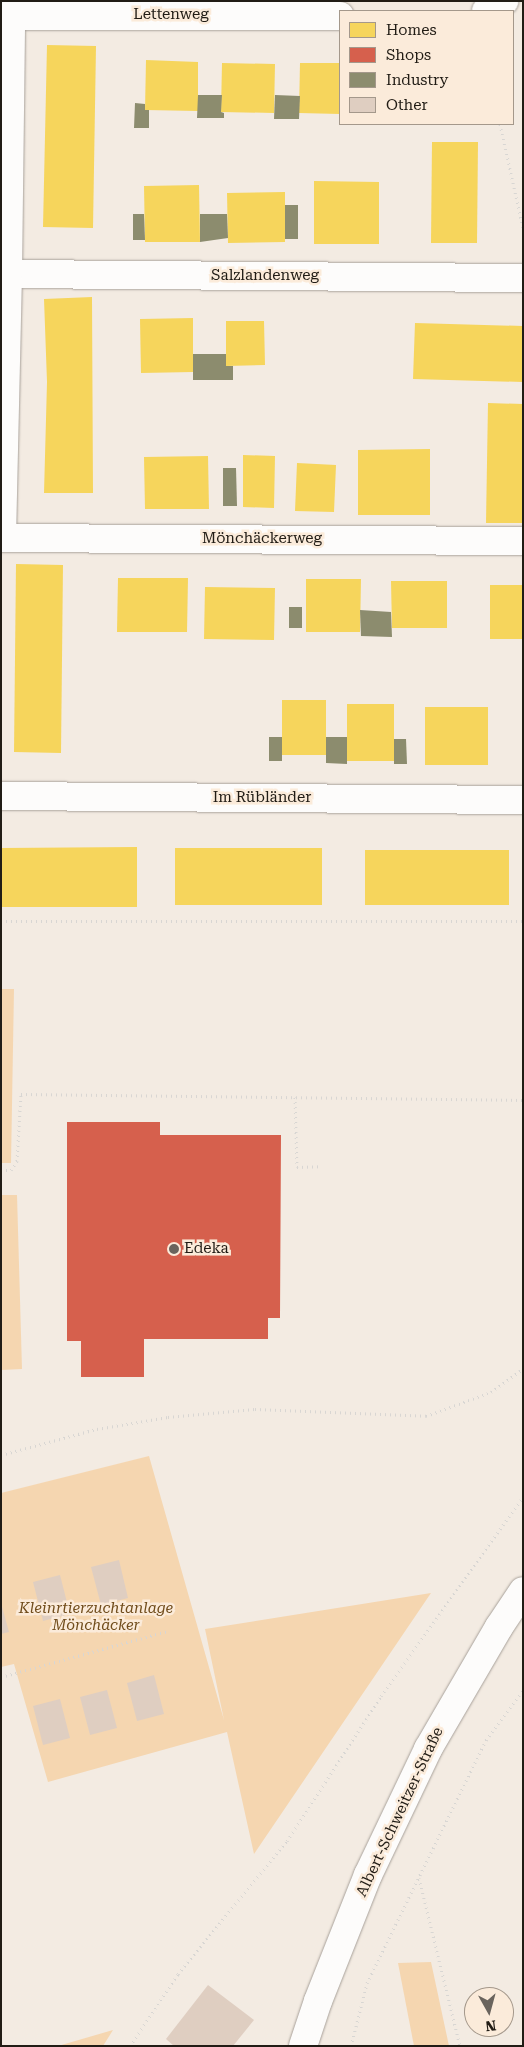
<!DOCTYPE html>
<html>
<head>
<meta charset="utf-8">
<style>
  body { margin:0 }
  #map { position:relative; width:524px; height:2047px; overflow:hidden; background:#f3ebe2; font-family:"Roboto Serif",serif }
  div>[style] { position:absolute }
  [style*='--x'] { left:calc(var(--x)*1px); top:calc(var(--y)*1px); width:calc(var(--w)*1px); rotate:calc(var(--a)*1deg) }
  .green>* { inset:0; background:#f5d6b0 }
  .homes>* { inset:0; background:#f6d55c }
  .shops>* { inset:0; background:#d6604d }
  .industry>* { inset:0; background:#8c8c6e }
  .building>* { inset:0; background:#dfcec1 }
  .path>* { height:3px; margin-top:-1.5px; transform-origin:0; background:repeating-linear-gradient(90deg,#d8d6d3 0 1px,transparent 0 5px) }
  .roads { filter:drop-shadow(0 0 1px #a8a19a) drop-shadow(0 0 1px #a8a19a) }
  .minor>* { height:28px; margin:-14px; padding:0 14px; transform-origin:14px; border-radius:14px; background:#fdfcfb }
  .dots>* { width:14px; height:14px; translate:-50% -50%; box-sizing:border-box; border:2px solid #fbebda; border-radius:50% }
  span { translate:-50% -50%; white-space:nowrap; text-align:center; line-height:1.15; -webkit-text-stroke:5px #fbebda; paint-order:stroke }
  .street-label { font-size:15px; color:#211c15 }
  .poi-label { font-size:15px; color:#211c15 }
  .left { translate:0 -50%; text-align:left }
  .park-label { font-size:15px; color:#714d1c; font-style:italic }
  .frame { position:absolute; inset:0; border:2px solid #211c15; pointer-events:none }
  .legend { position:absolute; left:339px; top:10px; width:175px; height:115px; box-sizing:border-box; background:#fbebda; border:1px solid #a4988b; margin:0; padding:6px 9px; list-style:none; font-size:15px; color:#211c15 }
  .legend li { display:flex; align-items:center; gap:10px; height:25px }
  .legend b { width:25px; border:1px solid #a4988b }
  .north { position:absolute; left:464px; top:1987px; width:50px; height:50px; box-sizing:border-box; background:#fbebda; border:1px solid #a4988b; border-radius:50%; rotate:173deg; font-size:14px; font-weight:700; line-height:20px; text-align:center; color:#211c15 }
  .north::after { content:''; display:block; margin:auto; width:18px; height:22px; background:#6a645d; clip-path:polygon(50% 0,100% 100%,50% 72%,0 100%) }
</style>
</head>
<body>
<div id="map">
  <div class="green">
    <div style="clip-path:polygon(1px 989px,14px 989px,11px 1163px,1px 1163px)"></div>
    <div style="clip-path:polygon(1px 1195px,17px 1195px,22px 1369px,1px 1370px)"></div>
    <div style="clip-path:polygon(149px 1456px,224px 1720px,205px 1629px,431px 1593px,254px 1854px,227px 1732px,48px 1782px,14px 1664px,1px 1667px,1px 1493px)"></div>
    <div style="clip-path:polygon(431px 1962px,449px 2046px,414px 2046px,398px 1963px)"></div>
    <div style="clip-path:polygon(113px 2030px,103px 2046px,58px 2046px)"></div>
  </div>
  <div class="homes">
    <div style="clip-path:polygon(47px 45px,96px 46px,93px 228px,43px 227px)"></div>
    <div style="clip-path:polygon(146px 60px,198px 62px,198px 111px,145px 110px)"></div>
    <div style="clip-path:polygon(222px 63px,275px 64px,274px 113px,221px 112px)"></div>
    <div style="clip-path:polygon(300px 63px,340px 63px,340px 114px,299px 113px)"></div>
    <div style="clip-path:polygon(432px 142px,478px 142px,477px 243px,431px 243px)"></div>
    <div style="clip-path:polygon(314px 181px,379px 182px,379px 244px,314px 244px)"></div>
    <div style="clip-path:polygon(199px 185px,200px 242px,145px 242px,144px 186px)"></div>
    <div style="clip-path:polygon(285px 192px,285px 242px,228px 243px,227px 193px)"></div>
    <div style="clip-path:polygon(92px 297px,93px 493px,44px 493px,47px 382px,44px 299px)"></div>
    <div style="clip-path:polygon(193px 318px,193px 372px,141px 373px,140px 319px)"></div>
    <div style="clip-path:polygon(226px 321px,264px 321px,265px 365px,226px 366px)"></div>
    <div style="clip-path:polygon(415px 323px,523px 326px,523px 382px,413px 379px)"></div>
    <div style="clip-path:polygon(488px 403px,523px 404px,523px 523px,486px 523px)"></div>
    <div style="clip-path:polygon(430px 449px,430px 515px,358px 515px,358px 450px)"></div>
    <div style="clip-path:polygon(243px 455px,275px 456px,274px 508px,243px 507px)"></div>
    <div style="clip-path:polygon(208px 456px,209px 509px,145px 509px,144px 457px)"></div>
    <div style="clip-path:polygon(297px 463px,336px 465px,334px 512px,295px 511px)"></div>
    <div style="clip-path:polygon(16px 564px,63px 565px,61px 753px,14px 752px)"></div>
    <div style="clip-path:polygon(118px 578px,188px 578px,187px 632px,117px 632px)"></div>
    <div style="clip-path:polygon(306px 579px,361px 579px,360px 632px,306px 632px)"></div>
    <div style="clip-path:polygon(391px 581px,447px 581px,447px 628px,392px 628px)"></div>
    <div style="clip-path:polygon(490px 585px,523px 585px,523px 639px,490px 639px)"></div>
    <div style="clip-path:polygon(205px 587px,275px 588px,274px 640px,204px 639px)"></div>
    <div style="clip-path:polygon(282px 700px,326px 700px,326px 755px,282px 755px)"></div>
    <div style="clip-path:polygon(347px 704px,394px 704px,394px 761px,347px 761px)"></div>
    <div style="clip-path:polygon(425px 707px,488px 707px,488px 765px,425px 765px)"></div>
    <div style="clip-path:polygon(137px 847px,137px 907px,1px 907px,1px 848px)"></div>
    <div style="clip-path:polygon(175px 848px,322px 848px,322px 905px,175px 905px)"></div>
    <div style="clip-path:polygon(365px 850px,509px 850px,509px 905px,365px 905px)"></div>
  </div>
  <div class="shops">
    <div style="clip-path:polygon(67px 1122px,160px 1122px,160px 1135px,281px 1135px,280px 1318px,268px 1318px,268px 1339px,144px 1339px,144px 1377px,81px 1377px,81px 1341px,67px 1341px)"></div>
  </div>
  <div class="industry">
    <div style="clip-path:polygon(198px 95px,222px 95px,221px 112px,224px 113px,224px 118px,197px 118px)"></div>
    <div style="clip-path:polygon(275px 95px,300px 96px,299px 119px,274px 119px)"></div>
    <div style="clip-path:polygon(135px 103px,145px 104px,145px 110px,149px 110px,149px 128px,134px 128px)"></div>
    <div style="clip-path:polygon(285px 205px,298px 205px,298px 239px,285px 239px)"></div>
    <div style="clip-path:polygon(133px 214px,144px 214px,145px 240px,133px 240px)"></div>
    <div style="clip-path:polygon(200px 214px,227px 214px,228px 238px,200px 242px)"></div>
    <div style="clip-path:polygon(193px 354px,226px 354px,226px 366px,233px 366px,233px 380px,193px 380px)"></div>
    <div style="clip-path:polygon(223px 468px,236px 468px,237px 506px,223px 506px)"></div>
    <div style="clip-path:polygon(289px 607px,302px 607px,302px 628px,289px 628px)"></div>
    <div style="clip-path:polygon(360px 610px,391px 612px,392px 637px,361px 636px)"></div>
    <div style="clip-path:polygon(269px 737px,282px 737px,282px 761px,269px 761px)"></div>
    <div style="clip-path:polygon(326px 737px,347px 737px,347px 764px,326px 763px)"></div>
    <div style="clip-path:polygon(394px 739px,406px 739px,407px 764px,394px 764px)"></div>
  </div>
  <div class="building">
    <div style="clip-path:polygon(119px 1560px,128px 1598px,101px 1605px,91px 1567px)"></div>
    <div style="clip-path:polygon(60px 1575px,70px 1614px,43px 1621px,33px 1582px)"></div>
    <div style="clip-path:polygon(1px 1603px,9px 1632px,1px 1634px)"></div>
    <div style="clip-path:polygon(154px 1675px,164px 1714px,137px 1721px,127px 1683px)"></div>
    <div style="clip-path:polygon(107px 1690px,117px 1728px,90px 1735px,80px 1697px)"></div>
    <div style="clip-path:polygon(60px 1699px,70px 1738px,43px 1745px,33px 1706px)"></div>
    <div style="clip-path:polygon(208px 1985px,254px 2020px,233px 2046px,174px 2046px,166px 2039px)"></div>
  </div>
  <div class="path">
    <div style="--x:500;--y:124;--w:107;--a:77.5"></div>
    <div style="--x:1;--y:921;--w:522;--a:0"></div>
    <div style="--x:295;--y:1097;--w:70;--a:88.4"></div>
    <div style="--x:297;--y:1167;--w:25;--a:-2"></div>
    <div style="--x:1;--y:1170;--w:10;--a:0"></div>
    <div style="--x:11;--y:1170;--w:11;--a:-56"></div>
    <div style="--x:17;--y:1161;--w:67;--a:-86.6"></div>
    <div style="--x:21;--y:1094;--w:502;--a:0.68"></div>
    <div style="--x:1;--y:1455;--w:99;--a:-15.2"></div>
    <div style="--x:97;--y:1429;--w:72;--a:-9.6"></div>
    <div style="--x:168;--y:1417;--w:87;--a:-5.3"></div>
    <div style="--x:255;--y:1409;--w:171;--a:2.3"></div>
    <div style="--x:426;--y:1416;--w:69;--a:-20.3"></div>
    <div style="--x:491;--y:1392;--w:39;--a:-36"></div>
    <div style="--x:1;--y:1677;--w:173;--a:-15.4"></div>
    <div style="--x:419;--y:1878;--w:173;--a:76.3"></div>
    <div style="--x:130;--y:2046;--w:87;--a:-56.3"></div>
    <div style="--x:178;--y:1974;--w:172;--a:-50.7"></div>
    <div style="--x:287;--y:1841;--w:173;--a:-57"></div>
    <div style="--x:381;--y:1696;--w:244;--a:-54.5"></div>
    <div style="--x:351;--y:2046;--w:65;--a:-75.7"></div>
    <div style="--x:367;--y:1983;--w:271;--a:-63.9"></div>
    <div style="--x:486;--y:1740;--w:62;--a:-53.5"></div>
  </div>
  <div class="roads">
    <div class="minor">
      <div style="--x:486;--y:11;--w:21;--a:-29"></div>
      <div style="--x:1;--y:16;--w:339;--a:0"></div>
      <div style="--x:8;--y:274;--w:515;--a:0.45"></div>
      <div style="--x:1;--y:538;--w:522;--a:0.33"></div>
      <div style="--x:2;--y:538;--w:264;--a:-88.7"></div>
      <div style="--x:8;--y:274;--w:259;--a:-89.3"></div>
      <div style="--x:1;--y:796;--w:522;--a:0.44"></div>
      <div style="--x:303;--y:2046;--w:47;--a:-71.6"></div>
      <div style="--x:318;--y:2001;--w:136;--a:-68.4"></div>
      <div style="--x:368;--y:1875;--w:140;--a:-64.5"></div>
      <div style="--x:428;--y:1749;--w:141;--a:-59.8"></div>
      <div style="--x:499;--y:1627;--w:43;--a:-56.3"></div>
    </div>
  </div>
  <div class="dots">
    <div style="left:174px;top:1249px;background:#6a645d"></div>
  </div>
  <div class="street-label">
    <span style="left:171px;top:15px">Lettenweg</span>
    <span style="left:265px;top:276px">Salzlandenweg</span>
    <span style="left:262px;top:539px">Mönchäckerweg</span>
    <span style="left:262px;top:798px">Im Rübländer</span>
    <span style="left:400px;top:1812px;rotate:-65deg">Albert-Schweitzer-Straße</span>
  </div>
  <div class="poi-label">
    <span class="left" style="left:184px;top:1249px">Edeka</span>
  </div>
  <div class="park-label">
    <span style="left:96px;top:1617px">Kleinrtierzuchtanlage<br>Mönchäcker</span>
  </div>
  <div class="frame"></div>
  <ul class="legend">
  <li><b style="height:14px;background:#f6d55c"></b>Homes</li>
  <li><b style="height:14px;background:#d6604d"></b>Shops</li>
  <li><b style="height:14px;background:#8c8c6e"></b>Industry</li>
  <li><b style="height:14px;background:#dfcec1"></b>Other</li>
  </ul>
  <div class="north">N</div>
</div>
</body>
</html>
